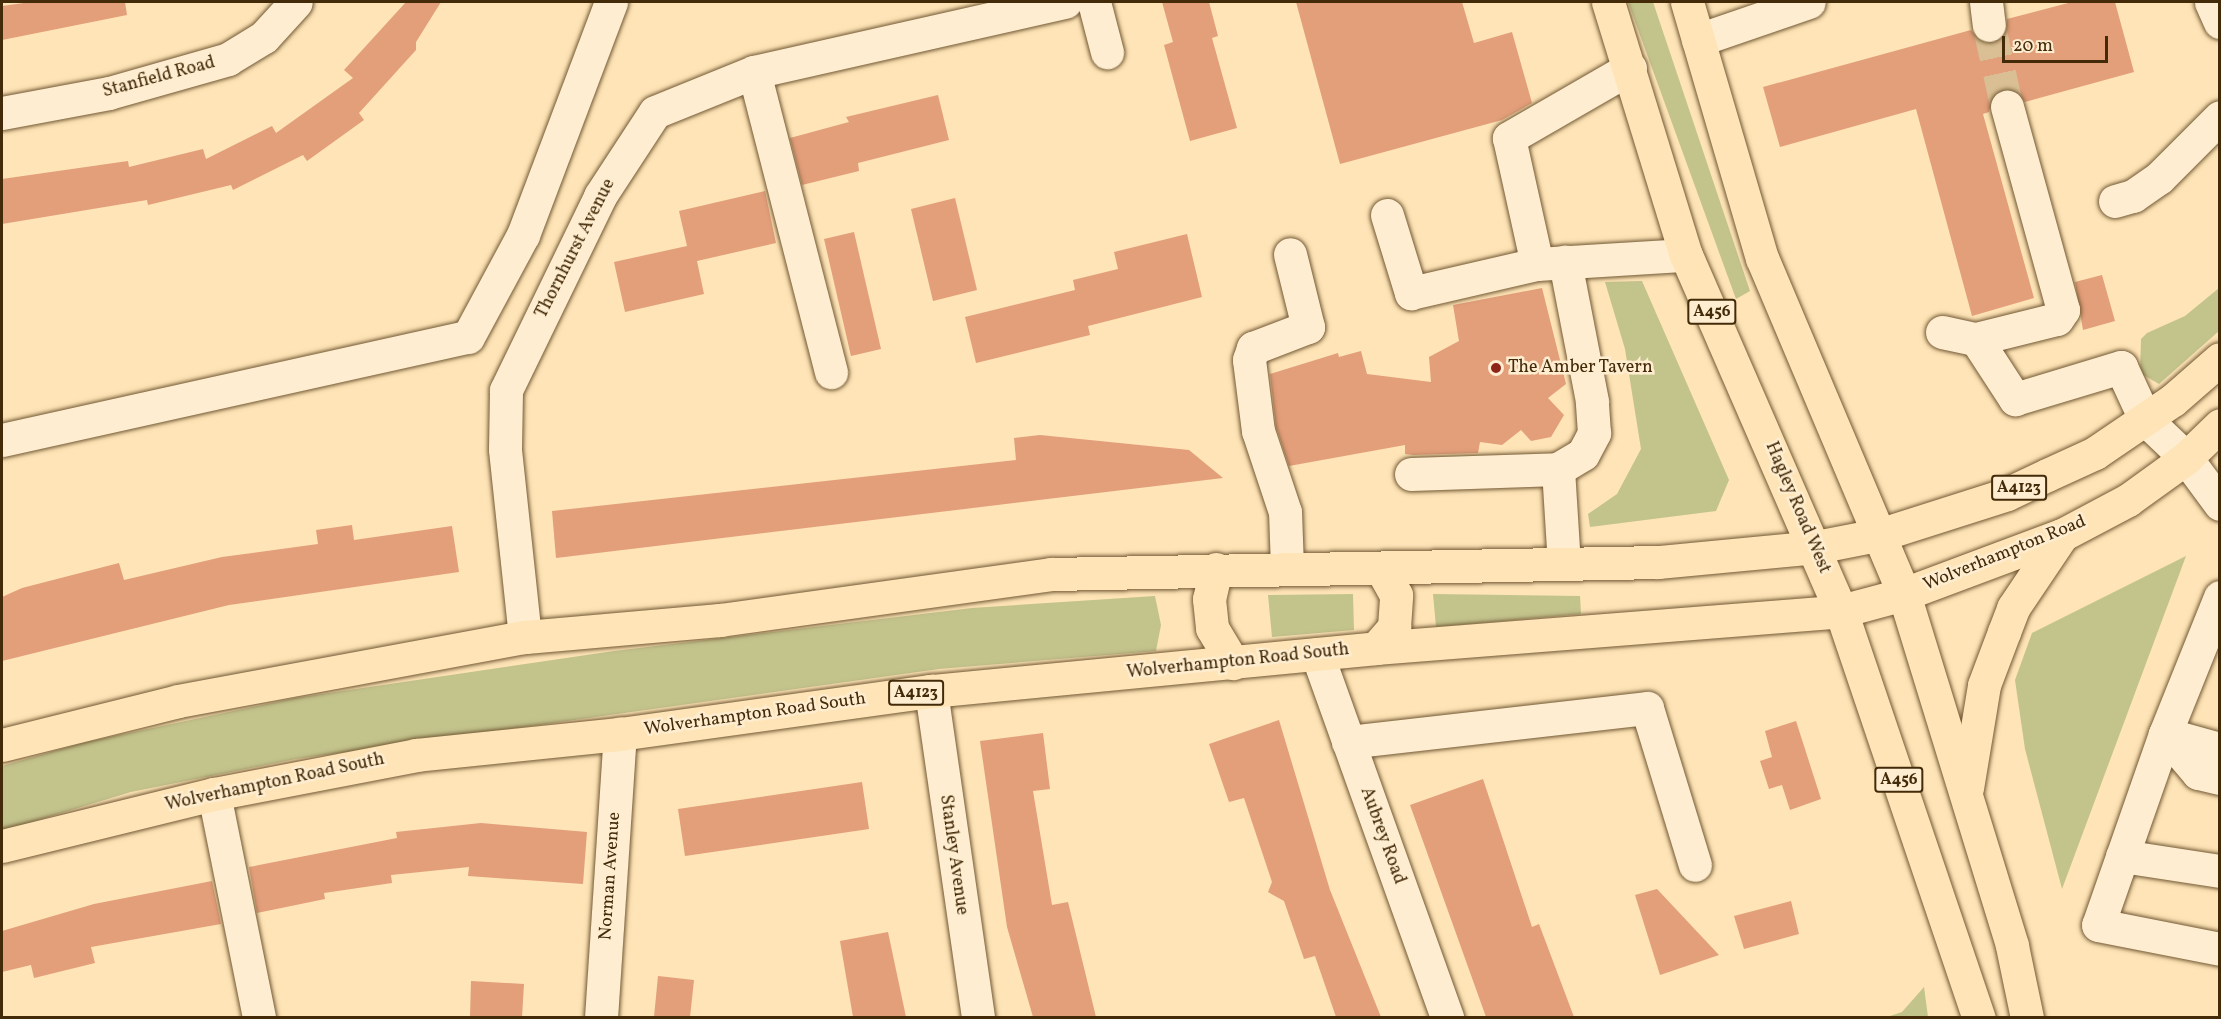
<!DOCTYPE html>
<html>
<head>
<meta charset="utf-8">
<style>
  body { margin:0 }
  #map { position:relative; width:2221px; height:1019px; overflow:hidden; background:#fee4b6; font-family:Vollkorn,serif }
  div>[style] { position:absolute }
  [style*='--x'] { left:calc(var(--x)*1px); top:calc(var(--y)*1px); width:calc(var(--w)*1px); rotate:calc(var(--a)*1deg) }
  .green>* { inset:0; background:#c3c38c }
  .building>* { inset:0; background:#e39e7a }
  .minor-tunnel>* { height:33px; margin-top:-16.5px; transform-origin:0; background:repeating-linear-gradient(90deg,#d9bf93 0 33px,transparent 0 49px) }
  .roads { filter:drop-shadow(0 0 2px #725834) drop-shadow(0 0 2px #725834) }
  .minor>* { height:33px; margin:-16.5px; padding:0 16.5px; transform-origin:16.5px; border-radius:16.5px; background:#feedd0 }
  .major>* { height:33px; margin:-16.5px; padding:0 16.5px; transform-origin:16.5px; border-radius:16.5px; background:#fee4b6 }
  .highway>* { height:33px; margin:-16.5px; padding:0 16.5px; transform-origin:16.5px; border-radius:16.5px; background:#fee4b6 }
  .dots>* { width:16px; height:16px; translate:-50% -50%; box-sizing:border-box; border:3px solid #feedd0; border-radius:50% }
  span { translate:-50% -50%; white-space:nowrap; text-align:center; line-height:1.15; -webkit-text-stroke:5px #feedd0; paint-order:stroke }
  .shield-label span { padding:2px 4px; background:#feedd0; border:2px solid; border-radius:4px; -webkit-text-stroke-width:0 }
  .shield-label { font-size:16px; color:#432a08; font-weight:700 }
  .street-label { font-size:18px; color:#432a08 }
  .poi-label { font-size:18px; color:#432a08 }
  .left { translate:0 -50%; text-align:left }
  .frame { position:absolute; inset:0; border:3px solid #432a08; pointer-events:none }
  .scale { position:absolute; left:2002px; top:36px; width:106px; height:27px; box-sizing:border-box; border:3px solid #432a08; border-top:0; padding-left:8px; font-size:18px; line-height:21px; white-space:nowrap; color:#432a08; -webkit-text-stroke:4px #feedd0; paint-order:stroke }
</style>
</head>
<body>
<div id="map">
  <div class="green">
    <div style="clip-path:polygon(1628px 2px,1653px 2px,1750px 291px,1736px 299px)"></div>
    <div style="clip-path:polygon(1642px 281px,1729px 480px,1716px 511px,1590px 527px,1588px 514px,1617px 494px,1641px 449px,1625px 349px,1605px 282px)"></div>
    <div style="clip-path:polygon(2219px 288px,2219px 331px,2159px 384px,2140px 373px,2141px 339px,2147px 333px,2185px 316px)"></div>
    <div style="clip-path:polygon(2186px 556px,2062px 889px,2025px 749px,2015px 680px,2032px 633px)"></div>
    <div style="clip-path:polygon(1353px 594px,1354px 630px,1272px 637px,1268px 595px)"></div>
    <div style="clip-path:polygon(1433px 594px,1580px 596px,1581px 614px,1436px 627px)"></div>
    <div style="clip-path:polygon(1155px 596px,1161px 625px,1156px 651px,939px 669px,296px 759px,131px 792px,2px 831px,2px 766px,86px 742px,295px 698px,614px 651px,972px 608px)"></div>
    <div style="clip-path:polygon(1924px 987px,1928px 1017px,1887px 1017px,1902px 1012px)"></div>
  </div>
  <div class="building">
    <div style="clip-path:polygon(31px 2px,125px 2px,127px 15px,2px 40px,2px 6px)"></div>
    <div style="clip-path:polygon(406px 2px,441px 2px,416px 42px,416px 50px,359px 113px,364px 120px,307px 161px,303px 155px,233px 190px,231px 185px,148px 205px,147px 200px,2px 224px,2px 179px,128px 161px,129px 167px,203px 149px,206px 159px,272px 126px,276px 133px,353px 78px,344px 70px)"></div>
    <div style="clip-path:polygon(1162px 2px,1209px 2px,1218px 36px,1212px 38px,1237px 128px,1190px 141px,1164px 45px,1173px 42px)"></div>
    <div style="clip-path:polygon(1296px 2px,1462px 2px,1474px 43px,1512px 32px,1532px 103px,1502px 120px,1340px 164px)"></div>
    <div style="clip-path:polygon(2072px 2px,2115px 2px,2134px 72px,2025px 102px,2011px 89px,1993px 94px,1989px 112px,1983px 114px,2034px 298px,1972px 316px,1916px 109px,1780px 147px,1763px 87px,1971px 30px,1981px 42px,1992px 43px,2006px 33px,2007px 19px)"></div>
    <div style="clip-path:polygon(938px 95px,949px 140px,858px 163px,859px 171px,802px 185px,790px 138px,849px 122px,846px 117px)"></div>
    <div style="clip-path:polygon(765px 191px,776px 243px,697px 261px,704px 294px,625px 312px,614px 262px,687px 246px,679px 211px)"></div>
    <div style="clip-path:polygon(955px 198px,977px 290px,933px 301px,911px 209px)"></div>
    <div style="clip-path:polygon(854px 232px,881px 349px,851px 356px,824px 239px)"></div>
    <div style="clip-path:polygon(1187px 234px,1202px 297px,1088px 326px,1090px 335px,976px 363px,965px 317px,1075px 290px,1073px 280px,1118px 269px,1114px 252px)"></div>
    <div style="clip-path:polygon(2102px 275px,2115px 321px,2083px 330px,2075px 282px)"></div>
    <div style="clip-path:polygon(1542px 288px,1566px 384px,1548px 398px,1564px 415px,1551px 437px,1531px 441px,1521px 430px,1502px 445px,1480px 442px,1478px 453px,1413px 455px,1405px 454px,1405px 445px,1289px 466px,1276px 427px,1270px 374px,1338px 353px,1339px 357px,1361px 351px,1367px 374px,1431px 382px,1429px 357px,1459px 341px,1453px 305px)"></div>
    <div style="clip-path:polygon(1040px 435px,1189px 450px,1223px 478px,556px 558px,552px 511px,1016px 460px,1014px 438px)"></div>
    <div style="clip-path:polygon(352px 525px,354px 540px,452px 526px,459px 572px,229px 605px,2px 661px,2px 597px,22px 588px,119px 563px,124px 580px,222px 557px,318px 544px,316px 530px)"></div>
    <div style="clip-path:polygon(1279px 720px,1330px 890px,1381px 1017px,1336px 1017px,1315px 956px,1304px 959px,1284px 901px,1268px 892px,1272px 882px,1244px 798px,1229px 802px,1209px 744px)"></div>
    <div style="clip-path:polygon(1796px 721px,1821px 799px,1790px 810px,1782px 785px,1769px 789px,1760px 761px,1772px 757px,1765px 731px)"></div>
    <div style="clip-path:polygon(1043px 733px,1050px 789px,1033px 791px,1052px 905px,1068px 902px,1096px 1017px,1033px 1017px,1007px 927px,980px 741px)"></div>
    <div style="clip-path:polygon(1483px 779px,1532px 927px,1539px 924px,1574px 1017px,1486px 1017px,1410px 805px)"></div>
    <div style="clip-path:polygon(862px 782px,869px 829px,685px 856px,678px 809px)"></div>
    <div style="clip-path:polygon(481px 823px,587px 832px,583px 884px,468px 876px,469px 867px,391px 875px,392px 883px,324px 893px,325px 899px,257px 913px,249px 867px,397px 838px,396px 832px)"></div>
    <div style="clip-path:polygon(212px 881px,221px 924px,91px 947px,95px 963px,34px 978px,31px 965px,2px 972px,2px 931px,94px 904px)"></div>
    <div style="clip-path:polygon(1657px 889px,1719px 955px,1660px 975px,1635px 895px)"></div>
    <div style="clip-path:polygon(1791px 901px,1799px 934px,1744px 949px,1734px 916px)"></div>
    <div style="clip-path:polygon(888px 932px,906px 1017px,853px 1017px,840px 941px)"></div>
    <div style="clip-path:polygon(658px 976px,694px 980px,690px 1017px,654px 1017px)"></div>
    <div style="clip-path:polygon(471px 981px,524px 984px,522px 1017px,470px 1017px)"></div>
  </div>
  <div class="minor-tunnel">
    <div style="--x:1989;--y:25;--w:84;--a:77.6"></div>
  </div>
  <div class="roads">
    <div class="minor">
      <div style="--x:1094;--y:2;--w:52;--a:75.4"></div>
      <div style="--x:1986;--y:2;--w:23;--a:83"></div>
      <div style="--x:2211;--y:2;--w:22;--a:66"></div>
      <div style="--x:1698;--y:40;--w:117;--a:-18.9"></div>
      <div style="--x:1630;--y:68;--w:140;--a:150"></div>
      <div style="--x:1509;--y:138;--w:129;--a:77.5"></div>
      <div style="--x:1537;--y:264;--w:149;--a:-3.5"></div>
      <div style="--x:754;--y:72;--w:310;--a:75.6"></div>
      <div style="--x:2;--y:113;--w:109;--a:-10.6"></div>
      <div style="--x:109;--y:93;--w:124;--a:-15.9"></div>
      <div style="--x:228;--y:59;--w:42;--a:-31.4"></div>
      <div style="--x:264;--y:37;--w:47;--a:-47.6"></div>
      <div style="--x:2115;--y:201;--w:19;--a:-16"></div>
      <div style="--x:2133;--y:196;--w:32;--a:-35"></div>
      <div style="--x:2159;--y:178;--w:86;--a:-45"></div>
      <div style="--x:1387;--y:215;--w:82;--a:72.9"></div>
      <div style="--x:1411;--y:293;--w:129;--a:-13"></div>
      <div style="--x:1942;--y:332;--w:35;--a:12"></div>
      <div style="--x:1976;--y:339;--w:83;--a:-13.9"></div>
      <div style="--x:2057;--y:319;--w:11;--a:-56"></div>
      <div style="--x:2063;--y:310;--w:211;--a:-105.4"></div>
      <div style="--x:1976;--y:339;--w:72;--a:57"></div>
      <div style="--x:2015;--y:399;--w:111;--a:-16.8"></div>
      <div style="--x:2121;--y:367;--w:57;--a:65.2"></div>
      <div style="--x:2145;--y:419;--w:57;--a:43.6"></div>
      <div style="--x:2186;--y:458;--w:57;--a:53.5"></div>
      <div style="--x:2;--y:440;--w:477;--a:-12.5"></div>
      <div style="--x:468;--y:337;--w:116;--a:-61.7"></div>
      <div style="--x:523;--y:235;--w:249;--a:-69.3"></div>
      <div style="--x:1558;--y:469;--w:95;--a:86.4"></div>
      <div style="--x:1411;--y:474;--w:147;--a:-1.9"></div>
      <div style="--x:1558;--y:469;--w:29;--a:-31"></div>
      <div style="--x:1583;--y:454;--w:24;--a:-62"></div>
      <div style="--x:1594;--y:433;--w:32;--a:-94"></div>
      <div style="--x:1592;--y:401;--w:142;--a:-101"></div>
      <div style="--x:1287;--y:568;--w:56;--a:-92"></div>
      <div style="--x:1285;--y:512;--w:85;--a:-108.4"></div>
      <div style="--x:1258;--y:431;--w:72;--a:-97.2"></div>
      <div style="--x:1249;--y:360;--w:13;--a:-72"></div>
      <div style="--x:1253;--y:348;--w:59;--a:-20.9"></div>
      <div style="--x:1308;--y:327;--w:75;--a:-103.9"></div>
      <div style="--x:2220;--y:597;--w:148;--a:111.9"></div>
      <div style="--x:2165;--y:734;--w:202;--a:109.3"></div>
      <div style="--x:2098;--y:925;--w:124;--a:11.1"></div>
      <div style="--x:525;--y:637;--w:189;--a:-96.1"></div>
      <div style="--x:505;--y:449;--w:59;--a:-89"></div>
      <div style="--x:506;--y:390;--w:216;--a:-64.1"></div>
      <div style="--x:600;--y:196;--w:100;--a:-56.8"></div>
      <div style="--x:655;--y:112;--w:107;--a:-22"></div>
      <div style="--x:754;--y:72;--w:319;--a:-12.7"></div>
      <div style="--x:1317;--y:654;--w:387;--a:70.3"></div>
      <div style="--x:931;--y:691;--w:330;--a:81.8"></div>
      <div style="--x:2165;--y:734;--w:51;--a:49.8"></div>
      <div style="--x:2198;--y:773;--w:23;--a:13"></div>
      <div style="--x:2165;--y:734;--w:57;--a:15.3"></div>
      <div style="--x:1348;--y:742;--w:301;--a:-6.5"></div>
      <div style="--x:1647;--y:708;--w:164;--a:73"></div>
      <div style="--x:214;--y:794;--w:228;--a:78.6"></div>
      <div style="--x:2122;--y:856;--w:99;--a:8.7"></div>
      <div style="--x:601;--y:1018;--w:285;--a:-86.2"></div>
    </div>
    <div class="major">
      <div style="--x:1216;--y:569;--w:31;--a:103"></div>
      <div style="--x:1209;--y:599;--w:29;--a:84"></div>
      <div style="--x:1212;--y:628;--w:41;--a:59"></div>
      <div style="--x:1376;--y:648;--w:28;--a:-49"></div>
      <div style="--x:1394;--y:627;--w:32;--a:-86"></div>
      <div style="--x:1396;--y:595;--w:31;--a:-119"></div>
      <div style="--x:2;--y:745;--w:181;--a:-14"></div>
      <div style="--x:178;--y:701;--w:353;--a:-10.5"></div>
      <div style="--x:525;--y:637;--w:196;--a:-5"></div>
      <div style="--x:720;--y:620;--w:334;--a:-7.9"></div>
      <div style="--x:1051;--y:574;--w:607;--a:-1.13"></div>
      <div style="--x:1658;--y:562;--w:159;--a:-5.4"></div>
      <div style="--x:2;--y:846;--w:218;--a:-13.8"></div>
      <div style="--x:214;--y:794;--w:206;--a:-10.9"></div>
      <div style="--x:416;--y:755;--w:205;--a:-5.9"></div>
      <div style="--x:620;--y:734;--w:314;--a:-7.9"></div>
      <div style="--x:931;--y:691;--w:447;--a:-5.5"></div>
      <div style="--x:1376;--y:648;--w:466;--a:-4.5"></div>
    </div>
    <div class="highway">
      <div style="--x:1608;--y:2;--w:265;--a:72.9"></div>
      <div style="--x:1686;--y:255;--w:388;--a:66.5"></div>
      <div style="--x:1841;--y:611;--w:430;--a:71.3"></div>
      <div style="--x:1687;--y:2;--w:267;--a:73.7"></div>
      <div style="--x:1762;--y:258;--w:365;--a:67.1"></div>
      <div style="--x:1904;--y:594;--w:368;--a:72.9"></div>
      <div style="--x:2012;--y:946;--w:74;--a:78.2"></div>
      <div style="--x:1816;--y:547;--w:67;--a:-11.1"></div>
      <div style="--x:1882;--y:534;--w:131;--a:-17.7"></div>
      <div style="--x:2007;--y:494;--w:44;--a:-25.4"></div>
      <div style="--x:2047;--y:475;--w:53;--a:-24.6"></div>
      <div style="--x:2095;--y:453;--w:94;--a:-34.2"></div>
      <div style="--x:2173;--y:400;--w:62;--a:-41.1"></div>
      <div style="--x:1841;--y:611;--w:65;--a:-15.1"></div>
      <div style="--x:1904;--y:594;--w:169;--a:-20.5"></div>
      <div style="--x:2062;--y:535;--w:75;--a:-27.9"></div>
      <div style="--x:2128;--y:500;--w:72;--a:-35.9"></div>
      <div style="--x:2186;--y:458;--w:47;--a:-44.1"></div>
      <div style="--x:1967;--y:788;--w:104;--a:-80.6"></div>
      <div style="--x:1984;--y:685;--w:57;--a:-69.3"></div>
      <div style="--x:2004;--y:632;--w:26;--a:-69"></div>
      <div style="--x:2013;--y:608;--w:88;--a:-56.1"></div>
    </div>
  </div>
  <div class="dots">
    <div style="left:1496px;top:368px;background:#8f2418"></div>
  </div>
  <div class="shield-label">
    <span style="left:1712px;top:312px">A456</span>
    <span style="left:2019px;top:488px">A4123</span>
    <span style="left:916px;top:693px">A4123</span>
    <span style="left:1899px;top:780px">A456</span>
  </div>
  <div class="street-label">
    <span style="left:159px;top:78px;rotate:-15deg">Stanfield Road</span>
    <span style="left:576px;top:249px;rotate:-63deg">Thornhurst Avenue</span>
    <span style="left:1797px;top:508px;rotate:67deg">Hagley Road West</span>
    <span style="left:2005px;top:554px;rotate:-22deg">Wolverhampton Road</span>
    <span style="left:1238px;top:662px;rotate:-6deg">Wolverhampton Road South</span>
    <span style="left:755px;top:715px;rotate:-8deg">Wolverhampton Road South</span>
    <span style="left:275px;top:783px;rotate:-12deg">Wolverhampton Road South</span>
    <span style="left:1382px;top:836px;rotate:70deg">Aubrey Road</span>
    <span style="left:953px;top:855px;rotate:82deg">Stanley Avenue</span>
    <span style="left:611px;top:876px;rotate:-86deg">Norman Avenue</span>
  </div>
  <div class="poi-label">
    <span class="left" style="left:1508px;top:368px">The Amber Tavern</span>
  </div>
  <div class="frame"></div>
  <div class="scale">20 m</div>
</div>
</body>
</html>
